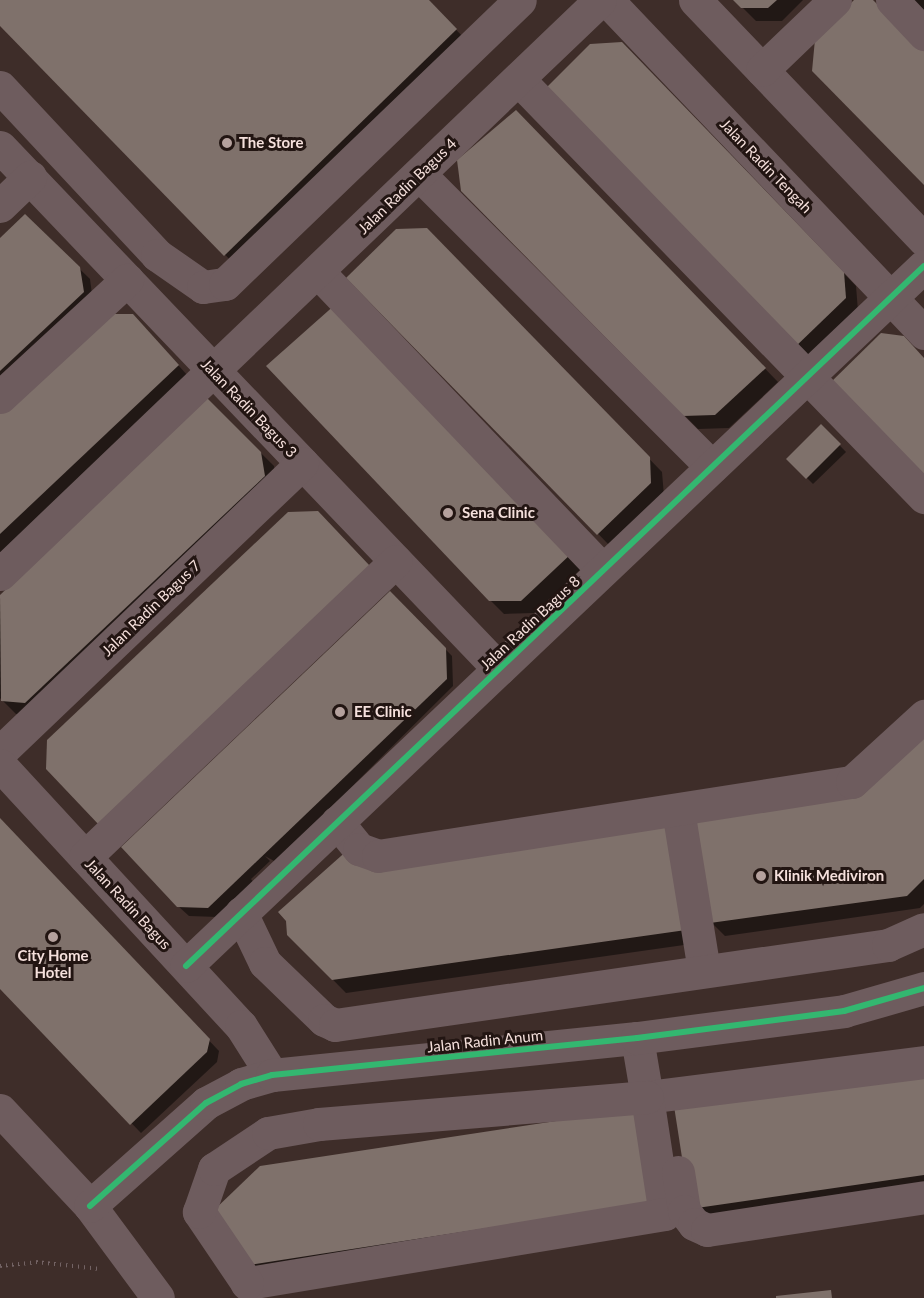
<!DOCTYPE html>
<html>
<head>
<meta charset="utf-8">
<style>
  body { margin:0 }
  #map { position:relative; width:924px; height:1298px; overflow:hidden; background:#3e2d29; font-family:Lato,sans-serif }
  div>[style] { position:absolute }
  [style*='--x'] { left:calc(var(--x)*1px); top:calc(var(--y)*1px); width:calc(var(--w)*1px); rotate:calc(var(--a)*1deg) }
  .shadow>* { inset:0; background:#0007 }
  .building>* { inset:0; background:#7f716b }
  .path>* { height:4px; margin-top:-2px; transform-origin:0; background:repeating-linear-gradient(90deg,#736364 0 1.5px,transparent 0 6px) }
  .minor>* { height:33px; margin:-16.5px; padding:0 16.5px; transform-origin:16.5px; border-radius:16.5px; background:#6e5c5e }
  .cycleway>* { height:6px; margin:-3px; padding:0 3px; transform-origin:3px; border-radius:3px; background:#33b770 }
  .dots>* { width:16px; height:16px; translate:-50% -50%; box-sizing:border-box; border:3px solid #221512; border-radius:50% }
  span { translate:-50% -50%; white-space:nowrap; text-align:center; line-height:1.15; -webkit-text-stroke:6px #221512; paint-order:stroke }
  .poi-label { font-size:15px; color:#f5e0dc; font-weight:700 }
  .left { translate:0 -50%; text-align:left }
  .street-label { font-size:15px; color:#f5e0dc }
</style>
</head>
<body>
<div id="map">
  <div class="shadow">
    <div style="clip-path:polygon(0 0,427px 0,469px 43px,238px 268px,0 24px)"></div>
    <div style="clip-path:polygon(735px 0,803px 0,782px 21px,756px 21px)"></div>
    <div style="clip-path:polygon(909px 0,924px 0,924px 15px)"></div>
    <div style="clip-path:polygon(621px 44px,856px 286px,858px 311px,806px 362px)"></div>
    <div style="clip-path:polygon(516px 112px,778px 382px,729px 428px,698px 429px,463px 190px)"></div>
    <div style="clip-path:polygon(25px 216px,90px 279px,93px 302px,0 390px,0 240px)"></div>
    <div style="clip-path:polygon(427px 229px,662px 472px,664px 496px,611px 547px,349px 278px)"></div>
    <div style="clip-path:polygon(350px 318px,583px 567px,534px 613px,504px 614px,490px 600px)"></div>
    <div style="clip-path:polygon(143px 326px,188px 376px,0 553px,0 411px)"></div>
    <div style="clip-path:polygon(207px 400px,274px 466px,277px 490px,38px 716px,16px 714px,0 698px,0 598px)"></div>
    <div style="clip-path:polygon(821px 426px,846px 452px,813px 484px,788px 459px)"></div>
    <div style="clip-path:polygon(390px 593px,452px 656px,453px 686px,276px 862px,265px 856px,270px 861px,251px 879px,254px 883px,218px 917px,189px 916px,178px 906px)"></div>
    <div style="clip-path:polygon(924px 734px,924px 904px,920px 908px,725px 936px,712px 923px,861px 796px)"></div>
    <div style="clip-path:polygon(0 820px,219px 1051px,217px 1062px,141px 1133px,0 987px)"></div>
    <div style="clip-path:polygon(667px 823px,698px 943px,346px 993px,289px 935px)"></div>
    <div style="clip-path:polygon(924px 1071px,924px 1186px,701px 1218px,691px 1208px)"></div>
    <div style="clip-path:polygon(261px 1167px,668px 1214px,263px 1277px,250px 1264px)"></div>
  </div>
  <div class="building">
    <div style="clip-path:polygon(0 0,429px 0,457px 29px,224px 256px,0 26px)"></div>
    <div style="clip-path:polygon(733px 0,777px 0,768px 8px,741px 8px)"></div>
    <div style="clip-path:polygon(854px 0,873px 0,924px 51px,924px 185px,812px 71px,815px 39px)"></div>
    <div style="clip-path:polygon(622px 42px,844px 272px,846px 298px,792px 350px,541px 93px,590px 44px)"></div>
    <div style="clip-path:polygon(516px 110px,766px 368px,715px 415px,683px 416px,461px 191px,457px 160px)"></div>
    <div style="clip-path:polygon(25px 214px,80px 267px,84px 292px,0 371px,0 238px)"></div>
    <div style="clip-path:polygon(427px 228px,650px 457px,651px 483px,597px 535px,346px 278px,396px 229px)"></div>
    <div style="clip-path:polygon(337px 303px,572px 553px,521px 601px,489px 601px,266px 366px)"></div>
    <div style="clip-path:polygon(97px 314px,133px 314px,179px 365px,0 534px,0 409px)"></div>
    <div style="clip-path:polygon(881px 333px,904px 336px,924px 358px,924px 486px,828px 385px)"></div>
    <div style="clip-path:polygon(207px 398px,261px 452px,265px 476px,25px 703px,1px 701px,0 595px)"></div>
    <div style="clip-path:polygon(821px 424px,841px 444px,806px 479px,786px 459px)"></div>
    <div style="clip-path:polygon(318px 511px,370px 566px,100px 826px,46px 769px,47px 740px,288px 512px)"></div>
    <div style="clip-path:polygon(390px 591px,446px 648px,447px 679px,208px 908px,177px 907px,121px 847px)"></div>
    <div style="clip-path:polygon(924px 732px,924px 879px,907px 896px,710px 923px,691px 817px,860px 795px)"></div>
    <div style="clip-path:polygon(0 818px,210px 1039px,207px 1052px,130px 1125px,0 989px)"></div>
    <div style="clip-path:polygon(667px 822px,686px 930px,332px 980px,287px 935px,286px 921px,278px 912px,350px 848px)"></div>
    <div style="clip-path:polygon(924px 1070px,924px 1175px,690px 1209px,674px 1106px)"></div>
    <div style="clip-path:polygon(642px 1108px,656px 1202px,249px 1265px,211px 1213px,260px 1166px)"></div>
    <div style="clip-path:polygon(831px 1290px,832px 1298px,776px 1298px,776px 1296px)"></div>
  </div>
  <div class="path">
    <div style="--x:0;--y:1266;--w:36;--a:-6"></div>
    <div style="--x:36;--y:1262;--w:65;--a:6.1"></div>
  </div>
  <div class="minor">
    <div style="--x:607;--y:0;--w:460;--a:46.4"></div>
    <div style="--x:695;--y:0;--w:332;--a:46.3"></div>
    <div style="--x:892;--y:0;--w:47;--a:46.7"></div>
    <div style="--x:762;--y:70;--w:101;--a:-43.8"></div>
    <div style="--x:518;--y:79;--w:583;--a:45.83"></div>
    <div style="--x:0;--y:87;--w:230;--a:46.9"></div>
    <div style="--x:157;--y:255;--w:56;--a:34.8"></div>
    <div style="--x:203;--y:287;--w:22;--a:-8"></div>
    <div style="--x:225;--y:284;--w:409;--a:-43.9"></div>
    <div style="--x:0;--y:147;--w:722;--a:46.29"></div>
    <div style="--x:419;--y:174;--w:414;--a:45"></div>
    <div style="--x:0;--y:206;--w:42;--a:-44"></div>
    <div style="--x:318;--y:272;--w:412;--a:46.3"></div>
    <div style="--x:0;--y:397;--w:173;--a:-42.7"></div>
    <div style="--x:0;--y:574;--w:830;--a:-43.73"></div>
    <div style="--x:0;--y:752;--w:418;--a:-43.7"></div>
    <div style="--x:0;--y:765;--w:355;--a:47.3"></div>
    <div style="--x:241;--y:1026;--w:58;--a:57.7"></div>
    <div style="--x:678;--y:810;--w:163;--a:80.8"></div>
    <div style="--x:337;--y:822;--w:35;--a:51"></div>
    <div style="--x:359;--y:849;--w:20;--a:20"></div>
    <div style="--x:378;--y:856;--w:480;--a:-8.9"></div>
    <div style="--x:852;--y:782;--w:98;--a:-42.5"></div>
    <div style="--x:85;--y:857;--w:429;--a:-43.6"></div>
    <div style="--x:241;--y:913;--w:55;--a:64.4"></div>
    <div style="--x:265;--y:963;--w:82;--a:44"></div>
    <div style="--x:324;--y:1020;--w:12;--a:24"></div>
    <div style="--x:335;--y:1025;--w:559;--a:-8.23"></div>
    <div style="--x:888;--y:945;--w:39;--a:-24"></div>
    <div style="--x:186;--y:966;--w:1017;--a:-43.49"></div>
    <div style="--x:637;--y:1038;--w:60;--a:80.4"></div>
    <div style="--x:647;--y:1097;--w:279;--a:-7.2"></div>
    <div style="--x:647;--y:1097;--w:118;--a:81.3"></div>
    <div style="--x:665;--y:1214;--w:424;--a:170.6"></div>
    <div style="--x:247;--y:1283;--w:86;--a:-124.1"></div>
    <div style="--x:199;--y:1212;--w:46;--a:-70.8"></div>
    <div style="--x:214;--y:1169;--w:65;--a:-33.7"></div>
    <div style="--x:268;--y:1133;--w:52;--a:-10"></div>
    <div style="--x:319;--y:1124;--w:329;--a:-4.7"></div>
    <div style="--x:0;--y:1110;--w:132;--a:46.8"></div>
    <div style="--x:90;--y:1206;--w:114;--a:53.5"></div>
    <div style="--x:678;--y:1172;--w:39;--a:81"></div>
    <div style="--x:684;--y:1211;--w:16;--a:52"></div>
    <div style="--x:694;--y:1224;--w:14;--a:25"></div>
    <div style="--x:707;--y:1230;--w:219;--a:-8.6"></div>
    <div style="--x:90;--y:1206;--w:155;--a:-41.6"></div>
    <div style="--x:206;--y:1103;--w:40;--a:-28"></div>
    <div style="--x:241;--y:1084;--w:32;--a:-16"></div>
    <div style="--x:272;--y:1075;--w:367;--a:-5.8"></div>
    <div style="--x:637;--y:1038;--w:209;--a:-7.4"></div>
    <div style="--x:844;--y:1011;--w:83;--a:-16"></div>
  </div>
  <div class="cycleway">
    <div style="--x:186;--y:966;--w:1017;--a:-43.49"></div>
    <div style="--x:90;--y:1206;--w:155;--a:-41.6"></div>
    <div style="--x:206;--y:1103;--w:40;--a:-28"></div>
    <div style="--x:241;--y:1084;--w:32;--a:-16"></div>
    <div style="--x:272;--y:1075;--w:367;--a:-5.8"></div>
    <div style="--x:637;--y:1038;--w:209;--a:-7.4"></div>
    <div style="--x:844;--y:1011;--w:83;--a:-16"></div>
  </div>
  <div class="dots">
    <div style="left:227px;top:143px;background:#b5a19d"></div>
    <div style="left:448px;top:513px;background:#b5a19d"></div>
    <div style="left:340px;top:712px;background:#b5a19d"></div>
    <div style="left:761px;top:876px;background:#b5a19d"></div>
    <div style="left:53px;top:937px;background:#b5a19d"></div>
  </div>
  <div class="poi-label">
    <span class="left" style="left:239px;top:143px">The Store</span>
    <span class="left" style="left:462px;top:513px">Sena Clinic</span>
    <span class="left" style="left:354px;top:712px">EE Clinic</span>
    <span class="left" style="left:774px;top:876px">Klinik Mediviron</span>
    <span style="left:53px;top:964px">City Home<br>Hotel</span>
  </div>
  <div class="street-label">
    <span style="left:766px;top:166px;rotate:46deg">Jalan Radin Tengah</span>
    <span style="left:407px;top:186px;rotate:-44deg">Jalan Radin Bagus 4</span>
    <span style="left:249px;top:408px;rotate:46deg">Jalan Radin Bagus 3</span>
    <span style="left:151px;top:608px;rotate:-44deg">Jalan Radin Bagus 7</span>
    <span style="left:530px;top:623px;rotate:-43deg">Jalan Radin Bagus 8</span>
    <span style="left:128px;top:904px;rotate:47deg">Jalan Radin Bagus</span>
    <span style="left:485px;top:1041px;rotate:-6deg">Jalan Radin Anum</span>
  </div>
</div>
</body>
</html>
